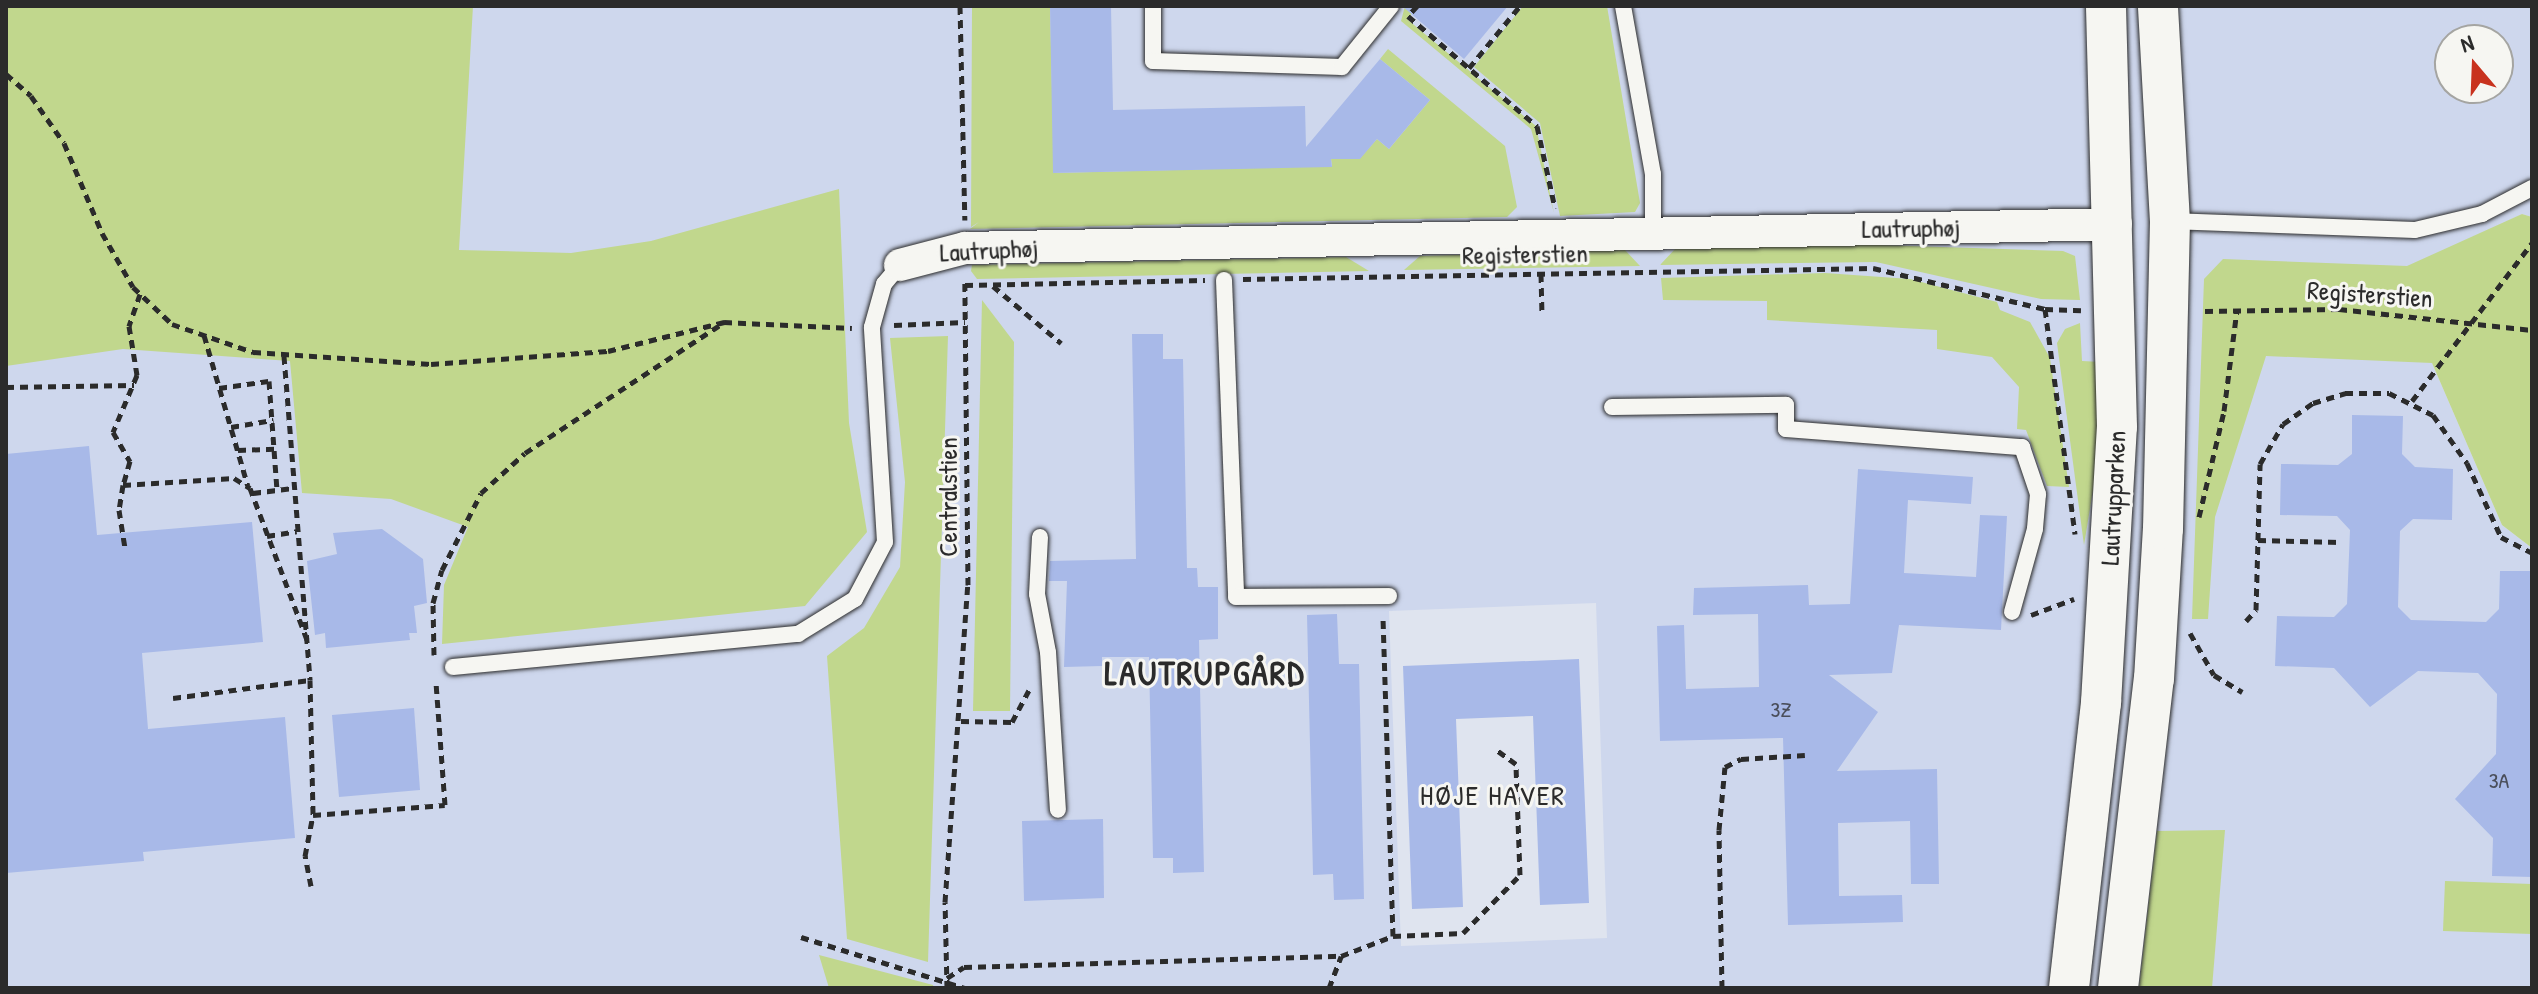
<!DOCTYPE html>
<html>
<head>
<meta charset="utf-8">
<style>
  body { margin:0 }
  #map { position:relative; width:2538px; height:994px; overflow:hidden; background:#dfe4ef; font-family:"Patrick Hand",sans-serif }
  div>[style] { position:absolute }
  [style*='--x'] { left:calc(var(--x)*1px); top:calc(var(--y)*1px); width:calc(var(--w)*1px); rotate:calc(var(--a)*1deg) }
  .built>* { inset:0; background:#ced7ed }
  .green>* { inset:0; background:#c1d78d }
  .building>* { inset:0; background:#a8b9e8 }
  .path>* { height:5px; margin-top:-2.5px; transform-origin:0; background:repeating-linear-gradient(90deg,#2b2b2b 0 8px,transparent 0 14px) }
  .roads { filter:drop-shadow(0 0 2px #2b2b2b) drop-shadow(0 0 2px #2b2b2b) }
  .service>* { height:16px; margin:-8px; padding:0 8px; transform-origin:8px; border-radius:8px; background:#f6f6f2 }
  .minor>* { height:32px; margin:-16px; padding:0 16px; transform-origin:16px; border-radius:16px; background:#f6f6f2 }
  .tertiary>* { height:40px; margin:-20px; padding:0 20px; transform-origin:20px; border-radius:20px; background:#f6f6f2 }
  span { translate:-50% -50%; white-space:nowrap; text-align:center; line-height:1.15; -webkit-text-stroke:6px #f6f6f2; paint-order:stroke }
  .number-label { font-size:22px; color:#4a4e5a }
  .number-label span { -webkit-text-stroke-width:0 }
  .street-label { font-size:26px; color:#2b2b2b }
  .neighbourhood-label { font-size:28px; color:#2b2b2b; letter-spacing:2px }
  .district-label { font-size:34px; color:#2b2b2b; font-weight:700; letter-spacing:2px }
  .frame { position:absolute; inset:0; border:8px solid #2b2b2b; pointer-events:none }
  .north { position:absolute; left:2434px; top:24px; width:80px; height:80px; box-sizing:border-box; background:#f6f6f2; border:2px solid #a5a5a2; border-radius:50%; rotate:341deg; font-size:22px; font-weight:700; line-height:32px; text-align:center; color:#2b2b2b }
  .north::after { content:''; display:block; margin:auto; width:28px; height:36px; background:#c8321e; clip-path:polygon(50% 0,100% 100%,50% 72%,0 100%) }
</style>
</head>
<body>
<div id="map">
  <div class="built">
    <div style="clip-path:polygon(evenodd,6px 6px,2532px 6px,2532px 217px,2522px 214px,2440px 256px,2432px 363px,2502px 525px,2532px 548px,2532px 988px,6px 988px,6px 6px,2450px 40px,2498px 40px,2498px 88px,2450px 88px,2450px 40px,6px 6px,1596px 603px,1607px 938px,1401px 946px,1389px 611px,1596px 603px)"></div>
  </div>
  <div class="green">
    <div style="clip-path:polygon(6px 6px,473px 6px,459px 250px,571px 253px,651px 241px,839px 189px,849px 423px,867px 532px,805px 606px,442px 644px,444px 585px,468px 527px,391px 499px,302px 493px,290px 361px,123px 349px,6px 366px)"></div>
    <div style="clip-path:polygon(972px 6px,1050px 6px,1054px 173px,1332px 166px,1331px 159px,1360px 158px,1377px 139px,1389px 149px,1430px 100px,1380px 59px,1388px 49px,1505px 146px,1517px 207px,1507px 217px,970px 229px,979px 222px,971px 227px)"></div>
    <div style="clip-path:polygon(1405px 6px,1416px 6px,1408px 20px,1536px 126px,1554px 213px,1531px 129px,1401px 21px)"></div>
    <div style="clip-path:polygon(1523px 6px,1607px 6px,1640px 203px,1635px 212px,1560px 216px,1540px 123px,1474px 67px)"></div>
    <div style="clip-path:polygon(2522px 214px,2532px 217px,2532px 548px,2502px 525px,2432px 363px,2266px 356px,2215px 517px,2208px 619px,2192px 619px,2204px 279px,2223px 259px,2407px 266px)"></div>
    <div style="clip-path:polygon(1850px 244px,2063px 251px,2075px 256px,2080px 300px,2041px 299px,1876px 262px,1660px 265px,1676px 248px)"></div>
    <div style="clip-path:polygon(1625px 250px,1640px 266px,1404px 270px,1420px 256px)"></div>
    <div style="clip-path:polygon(1346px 257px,1369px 271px,977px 279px,971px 271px,972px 265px)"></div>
    <div style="clip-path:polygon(1825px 273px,1910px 279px,1997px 302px,2000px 310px,2030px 322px,2050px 358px,2069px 487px,2047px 486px,2026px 430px,2017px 429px,2019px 387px,1992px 357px,1937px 349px,1937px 330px,1767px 320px,1767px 301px,1663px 300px,1661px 278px)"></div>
    <div style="clip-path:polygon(982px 300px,1014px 342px,1010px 711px,973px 711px)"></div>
    <div style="clip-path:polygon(2080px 323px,2082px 361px,2101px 362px,2100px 448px,2084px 545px,2057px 343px,2065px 329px)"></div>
    <div style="clip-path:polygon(948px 336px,928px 962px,847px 939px,827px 656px,864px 628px,900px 567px,905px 482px,890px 338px)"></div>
    <div style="clip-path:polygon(2225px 830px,2212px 988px,2139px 988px,2157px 831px)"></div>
    <div style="clip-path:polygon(2445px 881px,2532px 884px,2532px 934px,2443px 931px)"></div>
    <div style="clip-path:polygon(819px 955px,933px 985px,934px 988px,829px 988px)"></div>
  </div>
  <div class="building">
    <div style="clip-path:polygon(1050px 6px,1111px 6px,1113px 110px,1305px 106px,1306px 147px,1380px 59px,1430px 100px,1389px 149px,1377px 139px,1360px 159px,1331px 159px,1332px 167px,1053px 173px)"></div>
    <div style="clip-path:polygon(1402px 6px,1508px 6px,1464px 59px)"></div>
    <div style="clip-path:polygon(1132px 334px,1163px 334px,1163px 359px,1183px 359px,1187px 568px,1197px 568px,1198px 587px,1218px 587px,1218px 639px,1199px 640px,1204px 872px,1173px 873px,1173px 858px,1153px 858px,1149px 657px,1102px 657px,1102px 666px,1064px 667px,1067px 581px,1049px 581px,1050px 561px,1136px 559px)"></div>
    <div style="clip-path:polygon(2352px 415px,2403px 416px,2402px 454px,2415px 467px,2453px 469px,2452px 520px,2413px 519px,2400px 531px,2398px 607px,2411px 620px,2486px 622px,2499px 609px,2500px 571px,2532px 571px,2532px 877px,2492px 876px,2493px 838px,2455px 799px,2496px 754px,2497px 694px,2478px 673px,2418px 671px,2370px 707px,2334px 668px,2275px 666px,2277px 616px,2334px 617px,2347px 604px,2350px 530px,2337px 516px,2280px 515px,2281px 464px,2338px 465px,2352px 454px)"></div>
    <div style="clip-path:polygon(89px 446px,97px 535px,252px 522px,263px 642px,142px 653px,148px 729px,285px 717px,295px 838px,143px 852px,144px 861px,6px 873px,6px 454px)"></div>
    <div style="clip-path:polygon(1858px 469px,1973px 477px,1971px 504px,1908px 500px,1904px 573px,1976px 577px,1980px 515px,2007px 516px,2001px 630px,1899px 625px,1892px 673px,1829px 675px,1878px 712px,1837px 771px,1937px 769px,1939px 884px,1911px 884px,1910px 821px,1838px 823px,1839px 896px,1902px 895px,1903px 922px,1788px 925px,1783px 738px,1660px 741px,1657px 626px,1684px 625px,1686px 689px,1759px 687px,1758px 614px,1693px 615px,1694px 588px,1808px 585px,1809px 605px,1850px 604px)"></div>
    <div style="clip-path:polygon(382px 529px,423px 559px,427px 603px,414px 606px,417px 633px,409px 633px,410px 640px,326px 648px,325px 633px,315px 635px,307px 561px,337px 554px,333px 533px)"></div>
    <div style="clip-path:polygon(1337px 614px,1339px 664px,1359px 664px,1364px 899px,1334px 900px,1333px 874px,1313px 875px,1307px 615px)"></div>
    <div style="clip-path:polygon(1579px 659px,1589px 903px,1540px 905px,1533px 716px,1456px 719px,1463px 907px,1412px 909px,1403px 666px)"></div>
    <div style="clip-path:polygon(414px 708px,420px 790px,339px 797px,332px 715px)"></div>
    <div style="clip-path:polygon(1103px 819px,1104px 898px,1024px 901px,1022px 821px)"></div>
  </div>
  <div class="path">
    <div style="--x:960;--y:6;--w:214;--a:88.7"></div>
    <div style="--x:1417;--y:6;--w:13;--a:132"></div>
    <div style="--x:1408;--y:16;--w:170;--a:40.5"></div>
    <div style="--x:1537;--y:126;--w:84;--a:77.6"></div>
    <div style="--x:1469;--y:68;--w:80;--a:-50.6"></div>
    <div style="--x:6;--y:74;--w:33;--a:41"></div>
    <div style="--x:31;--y:96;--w:57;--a:54.9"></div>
    <div style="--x:64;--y:143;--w:98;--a:67.1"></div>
    <div style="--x:102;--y:233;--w:62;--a:60.1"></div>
    <div style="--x:133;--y:287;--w:54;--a:43.5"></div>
    <div style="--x:172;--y:324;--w:86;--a:19.1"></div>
    <div style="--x:253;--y:352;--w:178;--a:3.9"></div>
    <div style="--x:431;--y:364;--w:177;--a:-4.2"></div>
    <div style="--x:608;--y:351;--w:120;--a:-14"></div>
    <div style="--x:724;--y:322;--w:128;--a:2.7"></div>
    <div style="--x:1541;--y:274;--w:41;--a:88.6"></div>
    <div style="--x:1243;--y:279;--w:630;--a:-1"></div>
    <div style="--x:1873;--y:268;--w:177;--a:13.4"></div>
    <div style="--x:2045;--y:309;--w:36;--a:2"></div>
    <div style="--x:965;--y:285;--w:240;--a:-1.2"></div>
    <div style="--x:993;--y:286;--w:89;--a:40"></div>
    <div style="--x:140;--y:294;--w:34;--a:109"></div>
    <div style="--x:129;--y:326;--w:50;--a:80.7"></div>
    <div style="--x:137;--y:375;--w:62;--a:112.8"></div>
    <div style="--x:113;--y:432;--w:34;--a:60"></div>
    <div style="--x:130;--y:461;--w:25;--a:106"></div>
    <div style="--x:123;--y:485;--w:111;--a:-3.6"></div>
    <div style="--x:234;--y:478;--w:19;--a:32"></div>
    <div style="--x:250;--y:488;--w:162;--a:69.4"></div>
    <div style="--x:2045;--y:309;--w:227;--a:82.4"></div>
    <div style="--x:2205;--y:311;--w:134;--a:-0.9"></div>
    <div style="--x:2339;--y:309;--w:194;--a:6.2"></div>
    <div style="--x:894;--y:325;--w:71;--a:-2.4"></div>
    <div style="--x:204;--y:335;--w:157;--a:73.8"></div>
    <div style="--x:284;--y:356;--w:325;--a:85.4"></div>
    <div style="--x:310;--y:680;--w:135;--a:88.7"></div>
    <div style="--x:6;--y:387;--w:128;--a:-0.9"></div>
    <div style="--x:219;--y:388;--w:50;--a:-8"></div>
    <div style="--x:269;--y:381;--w:109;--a:85.8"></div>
    <div style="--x:2412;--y:401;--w:198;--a:-52.8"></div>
    <div style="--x:231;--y:427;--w:43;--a:-9.5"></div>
    <div style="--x:238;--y:450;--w:37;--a:-2"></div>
    <div style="--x:123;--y:485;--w:25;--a:99"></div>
    <div style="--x:119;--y:510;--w:38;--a:81"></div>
    <div style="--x:253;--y:493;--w:40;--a:-7.1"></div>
    <div style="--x:2199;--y:517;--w:109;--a:-76.7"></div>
    <div style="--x:2224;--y:411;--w:102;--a:-82.7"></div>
    <div style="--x:267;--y:536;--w:30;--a:-9"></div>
    <div style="--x:2258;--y:540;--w:83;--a:1.4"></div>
    <div style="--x:2031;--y:615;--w:46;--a:-20.4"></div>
    <div style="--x:2246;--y:621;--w:15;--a:-48"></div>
    <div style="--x:2256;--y:610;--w:146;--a:-88.4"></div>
    <div style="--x:2260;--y:464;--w:46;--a:-60.1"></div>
    <div style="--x:2283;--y:424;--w:37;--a:-35"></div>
    <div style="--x:2313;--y:403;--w:34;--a:-17"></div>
    <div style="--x:2345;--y:393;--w:44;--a:0"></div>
    <div style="--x:2389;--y:393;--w:49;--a:26.6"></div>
    <div style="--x:2433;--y:415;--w:59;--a:54.7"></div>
    <div style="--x:2467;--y:463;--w:81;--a:65.3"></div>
    <div style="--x:2501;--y:537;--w:35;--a:27"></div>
    <div style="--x:2190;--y:633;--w:48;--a:60.3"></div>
    <div style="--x:2214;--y:675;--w:33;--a:31"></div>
    <div style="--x:434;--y:655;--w:52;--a:-91.1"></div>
    <div style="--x:433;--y:603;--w:34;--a:-75"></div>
    <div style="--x:442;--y:570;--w:86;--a:-63.1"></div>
    <div style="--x:481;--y:493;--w:59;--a:-42.3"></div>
    <div style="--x:525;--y:453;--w:233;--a:-33.3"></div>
    <div style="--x:173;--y:698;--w:138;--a:-7.5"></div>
    <div style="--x:961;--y:721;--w:51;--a:1.1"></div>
    <div style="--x:1012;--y:722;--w:36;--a:-62"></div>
    <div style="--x:311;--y:886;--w:31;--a:-101"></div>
    <div style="--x:305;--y:856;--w:42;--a:-79"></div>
    <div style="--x:313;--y:815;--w:132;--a:-4.3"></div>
    <div style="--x:445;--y:805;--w:124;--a:-94.2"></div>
    <div style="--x:1393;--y:936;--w:70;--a:-2.5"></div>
    <div style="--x:1463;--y:933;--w:81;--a:-45.5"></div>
    <div style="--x:1520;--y:875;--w:111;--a:-92.1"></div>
    <div style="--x:1516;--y:764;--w:27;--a:-144"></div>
    <div style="--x:801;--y:937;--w:172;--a:17.3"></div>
    <div style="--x:947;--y:978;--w:20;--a:-33"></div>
    <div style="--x:964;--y:967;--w:377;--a:-1.7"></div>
    <div style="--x:1341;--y:956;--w:56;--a:-21"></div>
    <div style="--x:1393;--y:936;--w:319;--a:-91.8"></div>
    <div style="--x:947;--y:988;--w:86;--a:-91.3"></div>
    <div style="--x:945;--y:902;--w:318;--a:-85.9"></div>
    <div style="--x:968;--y:585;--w:303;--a:-90.6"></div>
    <div style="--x:1329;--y:988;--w:34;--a:-69"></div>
    <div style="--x:1722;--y:988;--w:158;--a:-91.1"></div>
    <div style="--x:1719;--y:830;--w:63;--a:-84.6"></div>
    <div style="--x:1725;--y:767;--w:18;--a:-27"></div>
    <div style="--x:1741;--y:759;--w:64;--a:-3.6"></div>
  </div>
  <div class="roads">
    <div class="service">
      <div style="--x:1153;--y:6;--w:55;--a:90"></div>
      <div style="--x:1153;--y:61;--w:189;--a:1.8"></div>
      <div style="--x:1342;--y:67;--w:78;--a:-51.2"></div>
      <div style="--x:1623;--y:6;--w:171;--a:79.9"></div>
      <div style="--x:1653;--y:174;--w:60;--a:90"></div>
      <div style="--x:2170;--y:221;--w:245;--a:2.1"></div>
      <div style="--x:2415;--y:230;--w:69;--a:-13.4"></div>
      <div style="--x:2482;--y:214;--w:56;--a:-27.5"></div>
      <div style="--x:1224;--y:280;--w:317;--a:87.8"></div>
      <div style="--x:1236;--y:597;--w:153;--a:-0.4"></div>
      <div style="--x:1612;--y:407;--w:174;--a:-0.7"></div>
      <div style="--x:1786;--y:405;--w:24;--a:90"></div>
      <div style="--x:1786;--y:429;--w:237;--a:4.4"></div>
      <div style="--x:2022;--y:447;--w:50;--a:71.2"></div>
      <div style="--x:2038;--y:494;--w:35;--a:95"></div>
      <div style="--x:2035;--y:529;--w:86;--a:105.5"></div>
      <div style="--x:1040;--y:537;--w:57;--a:93"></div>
      <div style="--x:1037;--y:594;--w:59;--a:79.3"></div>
      <div style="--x:1048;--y:652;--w:158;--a:86.4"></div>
      <div style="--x:453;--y:667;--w:347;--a:-5.5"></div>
      <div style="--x:798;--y:634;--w:67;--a:-31.6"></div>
      <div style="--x:855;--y:599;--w:64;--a:-62.2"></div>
      <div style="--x:885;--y:542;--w:215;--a:-93.5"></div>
      <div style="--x:872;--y:327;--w:45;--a:-74.4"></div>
      <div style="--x:884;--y:284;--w:25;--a:-50"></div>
    </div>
    <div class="minor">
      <div style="--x:900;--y:265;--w:67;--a:-14.7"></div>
      <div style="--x:965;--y:248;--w:1151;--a:-1.19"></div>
    </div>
    <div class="tertiary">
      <div style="--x:2069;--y:988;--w:287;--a:-83.6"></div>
      <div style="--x:2101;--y:703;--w:276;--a:-86.7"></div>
      <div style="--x:2117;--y:427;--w:421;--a:-91.5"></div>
      <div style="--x:2118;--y:988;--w:311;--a:-83.4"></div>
      <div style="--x:2154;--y:679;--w:150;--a:-86.6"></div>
      <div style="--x:2163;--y:529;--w:307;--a:-88.7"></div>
      <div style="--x:2170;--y:222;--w:216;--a:-93.2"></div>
    </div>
  </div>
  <div class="number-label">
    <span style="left:1781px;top:710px">3Z</span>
    <span style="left:2499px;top:781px">3A</span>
  </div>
  <div class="street-label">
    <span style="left:1911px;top:228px;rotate:-1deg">Lautruphøj</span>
    <span style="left:989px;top:250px;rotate:-3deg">Lautruphøj</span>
    <span style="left:1525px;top:254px;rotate:-1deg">Registerstien</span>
    <span style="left:2370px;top:294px;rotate:4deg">Registerstien</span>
    <span style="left:948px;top:497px;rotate:-90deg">Centralstien</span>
    <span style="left:2113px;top:498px;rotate:-87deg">Lautrupparken</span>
  </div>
  <div class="neighbourhood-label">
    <span style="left:1493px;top:795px">HØJE HAVER</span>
  </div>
  <div class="district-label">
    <span style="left:1205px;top:674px">LAUTRUPGÅRD</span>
  </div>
  <div class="frame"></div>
  <div class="north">N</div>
</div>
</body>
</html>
